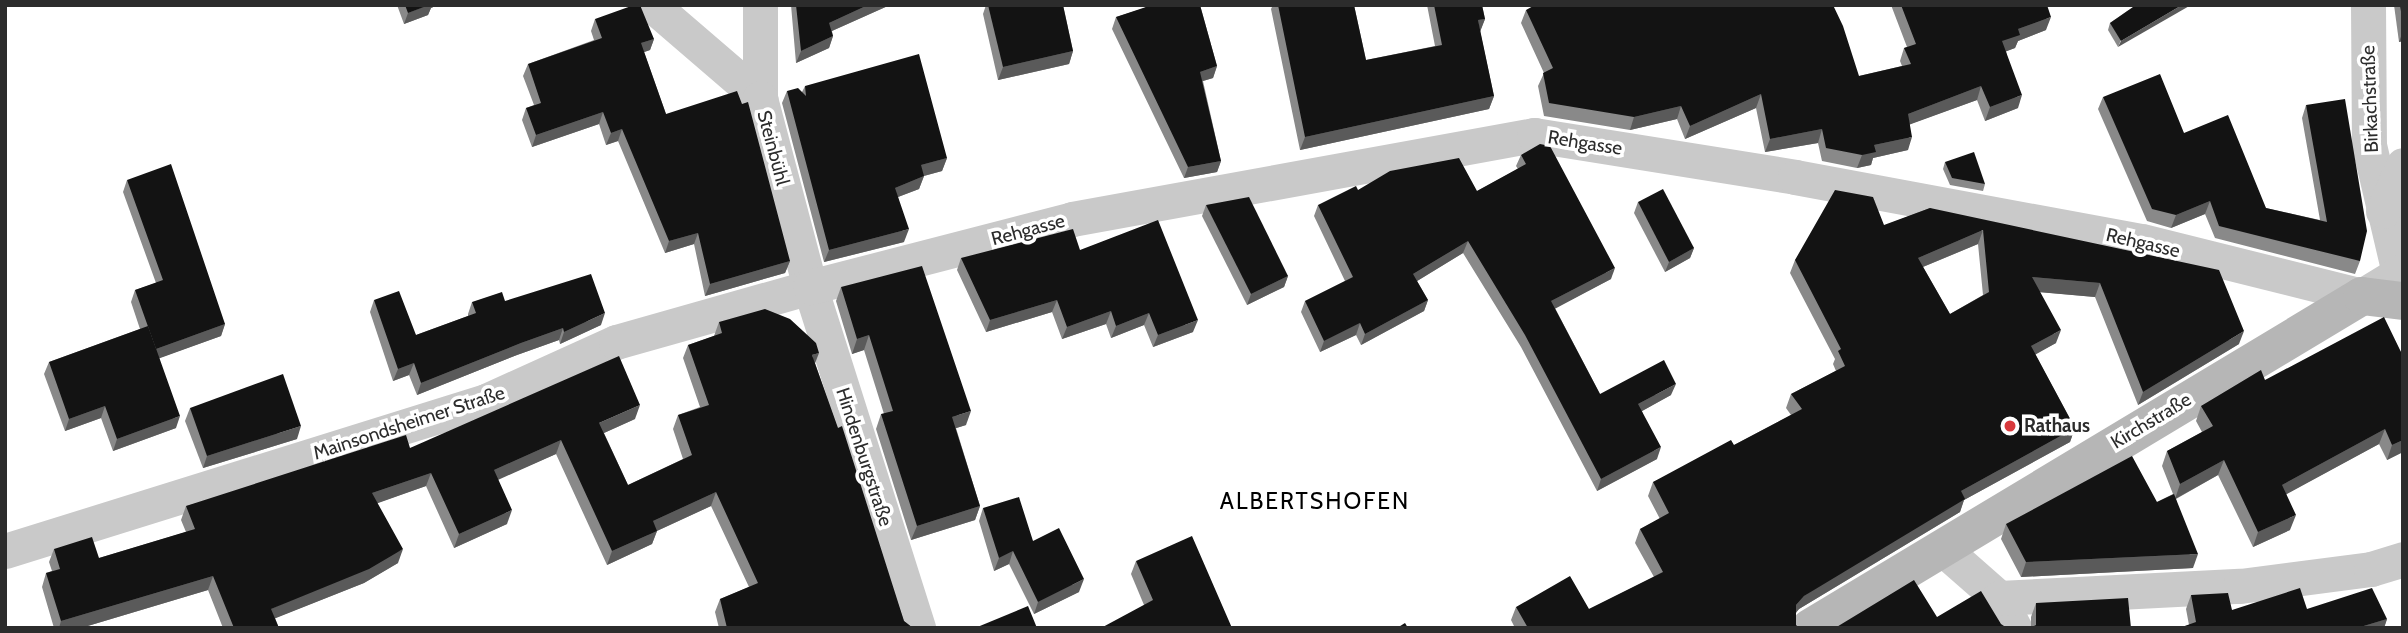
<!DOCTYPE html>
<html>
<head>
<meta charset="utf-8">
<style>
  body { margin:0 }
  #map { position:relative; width:2408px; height:633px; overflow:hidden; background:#fff; font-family:Cabin,sans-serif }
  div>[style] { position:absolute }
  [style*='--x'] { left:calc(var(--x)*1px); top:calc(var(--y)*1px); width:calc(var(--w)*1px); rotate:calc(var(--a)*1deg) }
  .street>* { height:35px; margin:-17.5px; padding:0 17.5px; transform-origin:17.5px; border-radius:17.5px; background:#c9c9c9 }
  .secondary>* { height:38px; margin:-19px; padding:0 19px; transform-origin:19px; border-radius:19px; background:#b6b6b6 }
  .wall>* { inset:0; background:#898989 }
  .shaded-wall>* { inset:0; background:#5a5a5a }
  .building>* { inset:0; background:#131313 }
  .dots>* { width:19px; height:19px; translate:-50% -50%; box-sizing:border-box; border:4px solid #fff; border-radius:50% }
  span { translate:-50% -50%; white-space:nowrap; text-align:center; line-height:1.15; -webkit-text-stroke:7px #fff; paint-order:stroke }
  .street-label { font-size:19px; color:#2c2c2c }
  .poi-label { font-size:19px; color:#2c2c2c; font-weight:700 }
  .left { translate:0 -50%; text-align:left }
  .quarter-label { font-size:23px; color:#000; letter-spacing:2px }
  .frame { position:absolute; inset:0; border:7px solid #2c2c2c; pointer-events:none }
</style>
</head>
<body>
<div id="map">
  <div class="street">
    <div style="--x:652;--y:5;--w:143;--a:40.7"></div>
    <div style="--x:760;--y:5;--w:93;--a:90"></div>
    <div style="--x:760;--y:98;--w:196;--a:75.2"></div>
    <div style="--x:810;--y:287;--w:358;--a:72.4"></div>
    <div style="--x:2368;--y:5;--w:140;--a:89.6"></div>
    <div style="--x:2369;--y:145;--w:131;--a:76.8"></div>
    <div style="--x:2383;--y:211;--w:50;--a:-66.5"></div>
    <div style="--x:1942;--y:548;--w:76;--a:41.3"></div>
    <div style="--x:1999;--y:598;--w:34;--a:63"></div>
    <div style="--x:5;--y:551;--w:504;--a:-17.32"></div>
    <div style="--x:486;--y:401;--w:143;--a:-24.4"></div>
    <div style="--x:616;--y:342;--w:202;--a:-15.8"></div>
    <div style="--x:810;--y:287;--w:271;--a:-14.5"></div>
    <div style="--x:1072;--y:219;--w:470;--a:-10.3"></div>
    <div style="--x:1534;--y:135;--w:264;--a:9.1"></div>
    <div style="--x:1795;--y:177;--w:353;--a:10.5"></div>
    <div style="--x:2142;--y:241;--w:227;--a:14"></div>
    <div style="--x:2362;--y:296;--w:48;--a:-31.4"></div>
    <div style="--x:1999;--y:598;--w:241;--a:-2.9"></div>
    <div style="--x:2240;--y:586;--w:132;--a:-7.4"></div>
    <div style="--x:2371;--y:569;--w:34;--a:-17"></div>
  </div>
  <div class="secondary">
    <div style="--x:1810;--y:628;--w:644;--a:-31.02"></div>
    <div style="--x:2362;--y:296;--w:41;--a:7"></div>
  </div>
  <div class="wall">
    <div style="clip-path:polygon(397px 5px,438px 5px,431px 8px,428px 15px,404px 24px)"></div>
    <div style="clip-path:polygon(791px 5px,890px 5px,832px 31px,833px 36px,829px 48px,796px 63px)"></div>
    <div style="clip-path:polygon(986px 5px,1063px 5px,1073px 51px,1069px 64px,998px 80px,983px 14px)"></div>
    <div style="clip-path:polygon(1144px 5px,1200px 5px,1217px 66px,1213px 78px,1203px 81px,1221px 161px,1217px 172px,1184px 178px,1112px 29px,1116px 17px,1145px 8px)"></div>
    <div style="clip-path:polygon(1273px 5px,1354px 5px,1366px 60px,1435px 46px,1427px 5px,1482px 5px,1485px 19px,1480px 31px,1494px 96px,1489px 109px,1300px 150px,1271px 9px)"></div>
    <div style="clip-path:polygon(1891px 5px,2047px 5px,2046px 30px,2018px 41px,2015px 48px,2006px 51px,2018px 108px,1985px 121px,1977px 100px,1910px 124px,1908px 150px,1873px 158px,1871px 165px,1857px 168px,1822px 161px,1818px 143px,1765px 152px,1756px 108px,1685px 139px,1677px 119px,1630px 130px,1544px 116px,1538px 86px,1544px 73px,1521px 23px,1526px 10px,1859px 76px,1902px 66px,1900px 61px,1904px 48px,1907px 47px)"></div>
    <div style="clip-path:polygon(2136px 5px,2118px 47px,2108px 30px,2110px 23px)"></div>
    <div style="clip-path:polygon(2394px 5px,2403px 5px,2403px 41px,2399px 42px)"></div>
    <div style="clip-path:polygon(595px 19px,654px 39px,650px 50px,644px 52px,666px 114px,790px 261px,785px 273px,705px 296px,694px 244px,665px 253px,618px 141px,606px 145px,599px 124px,532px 147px,522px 120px,526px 108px,534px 105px,523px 76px,528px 64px,594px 40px,591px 31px)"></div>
    <div style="clip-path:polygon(805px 86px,947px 158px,942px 171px,924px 176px,919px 189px,898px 197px,904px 242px,824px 262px,782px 103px,787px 91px,802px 92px)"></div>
    <div style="clip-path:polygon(2103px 97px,2184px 133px,2266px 208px,2320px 220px,2302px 118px,2306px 105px,2360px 261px,2355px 274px,2215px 238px,2205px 214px,2171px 228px,2147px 221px,2098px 109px)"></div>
    <div style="clip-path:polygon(1521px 155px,1611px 279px,1555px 308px,1600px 394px,1671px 395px,1642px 411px,1657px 459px,1597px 491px,1521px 347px,1463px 253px,1417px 281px,1428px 300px,1424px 311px,1361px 345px,1356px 335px,1320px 352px,1301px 312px,1305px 301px,1345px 281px,1314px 216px,1318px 205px,1477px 191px,1518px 169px,1516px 166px)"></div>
    <div style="clip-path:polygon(1945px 162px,1985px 184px,1983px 191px,1950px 185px,1943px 169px)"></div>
    <div style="clip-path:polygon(127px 180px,225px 324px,221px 336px,159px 358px,176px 428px,113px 451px,101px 418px,65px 431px,44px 374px,49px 362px,140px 329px,131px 302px,135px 290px,156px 283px,123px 192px)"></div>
    <div style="clip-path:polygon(1638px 202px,1694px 248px,1690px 258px,1665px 272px,1634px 213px)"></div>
    <div style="clip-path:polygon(1206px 205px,1288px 276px,1284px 287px,1247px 305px,1202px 216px)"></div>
    <div style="clip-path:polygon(evenodd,1930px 208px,2239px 344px,2138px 405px,2095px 297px,2040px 292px,2056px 343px,2035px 354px,2075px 428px,2070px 442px,1964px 500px,1960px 512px,1799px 609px,1796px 613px,1796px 625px,1799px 628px,1515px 628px,1511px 620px,1516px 607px,1589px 609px,1654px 577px,1635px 543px,1640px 529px,1660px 519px,1648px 496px,1653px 482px,1734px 445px,1791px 415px,1786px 408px,1791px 394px,1836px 371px,1833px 364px,1835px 359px,1790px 273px,1795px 260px,1930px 208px,1978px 244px,1983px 295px,1950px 314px,1923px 267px,1978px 244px)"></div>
    <div style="clip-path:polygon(1080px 250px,1193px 332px,1153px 347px,1144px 325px,1111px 338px,1106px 324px,1062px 339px,1052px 312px,986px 332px,957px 270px,961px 258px)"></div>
    <div style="clip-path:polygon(841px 287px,966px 425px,956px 428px,980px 506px,975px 520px,911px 540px,876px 429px,881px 414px,884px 414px,864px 350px,852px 354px,836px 301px)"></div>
    <div style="clip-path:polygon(374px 300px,416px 335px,468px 316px,468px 314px,472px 302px,505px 301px,601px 325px,560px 344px,559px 340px,517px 355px,417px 395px,409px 375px,393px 381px,370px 312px)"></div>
    <div style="clip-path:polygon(719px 322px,815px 363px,904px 621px,913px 628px,719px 628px,715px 612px,720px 599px,749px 587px,711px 506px,657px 531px,652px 544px,607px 565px,556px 454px,498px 479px,507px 524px,454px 548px,426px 486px,377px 503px,398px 563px,364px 583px,275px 618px,279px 628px,223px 628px,208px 590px,81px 628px,54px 628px,42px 587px,46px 573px,52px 571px,49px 562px,54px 549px,99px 558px,186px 532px,181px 520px,186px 506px,410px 448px,635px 419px,604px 433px,628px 485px,683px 459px,673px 429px,678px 415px,700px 407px,683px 358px,688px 345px,714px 336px)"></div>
    <div style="clip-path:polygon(2403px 351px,2403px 452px,2387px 460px,2379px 444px,2286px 494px,2290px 530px,2253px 547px,2218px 475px,2176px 499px,2193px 568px,2021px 577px,2001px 539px,2006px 524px,2157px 502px,2173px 494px,2162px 466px,2167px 451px,2202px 432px,2196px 421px,2201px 406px,2265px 380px)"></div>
    <div style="clip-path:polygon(190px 408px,297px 439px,203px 468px,185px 421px)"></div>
    <div style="clip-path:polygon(983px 508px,1033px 541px,1079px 592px,1034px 614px,1009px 564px,994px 571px,979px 521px)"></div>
    <div style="clip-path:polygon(1136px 561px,1232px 628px,1144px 605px,1131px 574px)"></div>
    <div style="clip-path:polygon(2191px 595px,2232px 610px,2307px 609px,2387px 619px,2384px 628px,2179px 628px,2189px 625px,2186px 609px)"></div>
    <div style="clip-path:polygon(2036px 603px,2131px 628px,2031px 628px,2031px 617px)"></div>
  </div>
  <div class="shaded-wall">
    <div style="clip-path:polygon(428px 5px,438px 5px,431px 8px,428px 15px,404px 24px,408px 13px)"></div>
    <div style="clip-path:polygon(868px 5px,890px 5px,825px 34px,829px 23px)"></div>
    <div style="clip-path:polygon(2182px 5px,2191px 5px,2118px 47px,2121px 41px)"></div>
    <div style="clip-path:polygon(2051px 17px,2046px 30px,2018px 41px,2015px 48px,1997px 55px,2002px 41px,2018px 29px)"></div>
    <div style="clip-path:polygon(1485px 19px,1480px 32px,1478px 20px)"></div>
    <div style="clip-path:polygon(2403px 31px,2403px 41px,2399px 42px)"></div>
    <div style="clip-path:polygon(833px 36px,829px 48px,796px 63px,801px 51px)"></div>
    <div style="clip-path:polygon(654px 39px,650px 50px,636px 55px,641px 43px)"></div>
    <div style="clip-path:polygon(1073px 51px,1069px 64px,998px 80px,1003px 67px)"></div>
    <div style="clip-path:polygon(1217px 66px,1213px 78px,1196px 83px,1200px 72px)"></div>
    <div style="clip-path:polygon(1981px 86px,1977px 100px,1903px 127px,1908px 114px)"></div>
    <div style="clip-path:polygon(1761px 94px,1756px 108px,1685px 139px,1690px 126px)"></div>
    <div style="clip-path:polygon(2022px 95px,2018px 108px,1985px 121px,1990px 107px)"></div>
    <div style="clip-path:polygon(1494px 96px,1489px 109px,1300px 150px,1305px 137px)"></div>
    <div style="clip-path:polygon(1681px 106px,1677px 119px,1630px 130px,1634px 117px)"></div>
    <div style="clip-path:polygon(603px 112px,599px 124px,532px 147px,536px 135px)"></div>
    <div style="clip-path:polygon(622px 129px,618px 141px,606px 145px,611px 133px)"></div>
    <div style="clip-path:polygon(1822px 129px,1818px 143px,1765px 152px,1770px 139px)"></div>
    <div style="clip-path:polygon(1912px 137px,1908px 150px,1873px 158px,1871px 165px,1857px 168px,1862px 155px,1874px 145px)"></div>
    <div style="clip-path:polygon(947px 158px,942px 171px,916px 178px,921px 165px)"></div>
    <div style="clip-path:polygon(1221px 161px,1217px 172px,1184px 178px,1188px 167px)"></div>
    <div style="clip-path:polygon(924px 176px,919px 189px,890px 200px,895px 188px)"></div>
    <div style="clip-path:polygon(2210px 201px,2205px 214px,2171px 228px,2176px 215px)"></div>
    <div style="clip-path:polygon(909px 229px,904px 242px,824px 262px,829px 250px)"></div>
    <div style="clip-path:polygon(1983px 230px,1978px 244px,1913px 271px,1918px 258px)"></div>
    <div style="clip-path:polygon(698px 233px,694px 244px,665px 253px,669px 241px)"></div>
    <div style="clip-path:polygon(1468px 241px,1463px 253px,1409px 286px,1413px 274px)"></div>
    <div style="clip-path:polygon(1694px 248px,1690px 258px,1665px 272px,1669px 262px)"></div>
    <div style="clip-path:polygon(790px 261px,785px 273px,705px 296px,710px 284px)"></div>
    <div style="clip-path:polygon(1615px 268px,1611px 279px,1547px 313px,1551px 301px)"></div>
    <div style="clip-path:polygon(1288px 276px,1284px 287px,1247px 305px,1251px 294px)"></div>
    <div style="clip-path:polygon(2032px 277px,2100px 283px,2095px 297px,2027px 291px)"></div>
    <div style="clip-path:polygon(1057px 300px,1052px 312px,986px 332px,990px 320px)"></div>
    <div style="clip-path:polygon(1428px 300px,1424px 311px,1361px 345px,1365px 334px)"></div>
    <div style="clip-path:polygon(1111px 311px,1106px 324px,1062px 339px,1067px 327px)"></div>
    <div style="clip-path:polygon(605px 313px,601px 325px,560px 344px,564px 332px)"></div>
    <div style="clip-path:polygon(1149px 313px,1144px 325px,1111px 338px,1116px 326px)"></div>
    <div style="clip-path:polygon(1198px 320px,1193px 332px,1153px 347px,1158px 335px)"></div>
    <div style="clip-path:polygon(1360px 323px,1356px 335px,1320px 352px,1324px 341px)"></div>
    <div style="clip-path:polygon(225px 324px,221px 336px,152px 361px,156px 349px)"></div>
    <div style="clip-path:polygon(563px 328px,559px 340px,517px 355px,417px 395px,421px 383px,521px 343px)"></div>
    <div style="clip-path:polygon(2061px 330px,2056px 343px,2026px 360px,2031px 346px)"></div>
    <div style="clip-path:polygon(2244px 331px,2239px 344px,2138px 405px,2143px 392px)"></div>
    <div style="clip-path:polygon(869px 335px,864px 350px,852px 354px,857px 339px)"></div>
    <div style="clip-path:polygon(819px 353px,814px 366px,812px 355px)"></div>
    <div style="clip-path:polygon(414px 363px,409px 375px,393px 381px,398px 369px)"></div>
    <div style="clip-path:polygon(1676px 384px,1671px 395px,1633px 416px,1638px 404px)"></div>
    <div style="clip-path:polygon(640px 405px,635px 419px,595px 437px,599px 423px)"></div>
    <div style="clip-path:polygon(105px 406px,101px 418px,65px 431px,69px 419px)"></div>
    <div style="clip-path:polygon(971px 411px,966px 425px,947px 431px,952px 417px)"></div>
    <div style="clip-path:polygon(180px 416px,176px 428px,113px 451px,117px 439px)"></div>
    <div style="clip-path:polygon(301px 426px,297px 439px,203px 468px,207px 456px)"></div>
    <div style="clip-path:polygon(2075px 428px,2070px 442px,1964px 500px,1960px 512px,1799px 609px,1791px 618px,1796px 605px,1804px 596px,1961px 491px)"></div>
    <div style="clip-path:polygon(2385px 429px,2379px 444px,2276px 500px,2282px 485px)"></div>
    <div style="clip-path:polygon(561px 440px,556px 454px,489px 484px,494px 470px)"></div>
    <div style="clip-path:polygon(2403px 440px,2403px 452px,2387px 460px,2392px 445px)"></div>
    <div style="clip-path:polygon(1661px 447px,1657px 459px,1597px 491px,1601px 479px)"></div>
    <div style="clip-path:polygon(2224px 460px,2218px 475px,2175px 499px,2180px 484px)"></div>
    <div style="clip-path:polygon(431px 473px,426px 486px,367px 507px,372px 493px)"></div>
    <div style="clip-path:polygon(716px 492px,711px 506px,648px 535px,653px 521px)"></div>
    <div style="clip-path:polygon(980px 506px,975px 520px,911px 540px,917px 526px)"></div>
    <div style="clip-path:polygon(512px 510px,507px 524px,454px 548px,459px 534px)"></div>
    <div style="clip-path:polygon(2296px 515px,2290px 530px,2253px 547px,2258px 532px)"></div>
    <div style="clip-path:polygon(657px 531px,652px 544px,607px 565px,612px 551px)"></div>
    <div style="clip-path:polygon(403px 549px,398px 563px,364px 583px,266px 622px,271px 609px)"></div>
    <div style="clip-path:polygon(1013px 551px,1009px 564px,994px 571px,999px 558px)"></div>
    <div style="clip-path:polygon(2198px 554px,2193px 568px,2021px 577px,2026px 562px)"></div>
    <div style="clip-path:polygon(213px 576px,208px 590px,81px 628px,59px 628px,61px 621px)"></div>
    <div style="clip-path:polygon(1084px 579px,1079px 592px,1034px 614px,1038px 602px)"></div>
    <div style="clip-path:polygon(2387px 619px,2384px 628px,2357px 628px)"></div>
  </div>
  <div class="building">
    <div style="clip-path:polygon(405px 5px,429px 5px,408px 13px)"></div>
    <div style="clip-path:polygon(634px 5px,640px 5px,654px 39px,641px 43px,666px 114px,737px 91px,742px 104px,748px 102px,790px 261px,710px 284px,698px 233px,669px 241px,622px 129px,611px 133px,603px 112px,536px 135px,526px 108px,541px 103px,528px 64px,602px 38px,595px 19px)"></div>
    <div style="clip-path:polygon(796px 5px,868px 5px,829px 23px,833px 36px,801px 51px)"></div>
    <div style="clip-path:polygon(988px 5px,1063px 5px,1073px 51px,1003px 67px)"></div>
    <div style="clip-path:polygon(1152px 5px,1200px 5px,1217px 66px,1200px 72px,1221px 161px,1188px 167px,1116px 17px)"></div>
    <div style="clip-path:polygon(1278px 5px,1354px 5px,1366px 60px,1442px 45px,1434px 5px,1482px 5px,1485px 19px,1478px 20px,1494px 96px,1305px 137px)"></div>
    <div style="clip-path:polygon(1535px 5px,1833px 5px,1843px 26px,1859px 76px,1911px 64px,1904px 48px,1916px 44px,1901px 5px,2047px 5px,2051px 17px,2018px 29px,2020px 35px,2002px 41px,2022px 95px,1990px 107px,1981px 86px,1908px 114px,1912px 137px,1874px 145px,1876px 152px,1862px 155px,1826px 148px,1822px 129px,1770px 139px,1761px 94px,1690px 126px,1681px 106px,1634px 117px,1549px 103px,1543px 73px,1553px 68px,1526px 10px)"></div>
    <div style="clip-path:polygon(2136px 5px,2182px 5px,2121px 41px,2110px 23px)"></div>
    <div style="clip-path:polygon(2400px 5px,2403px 5px,2403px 24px)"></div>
    <div style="clip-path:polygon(919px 54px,947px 158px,921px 165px,924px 176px,895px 188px,909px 229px,829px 250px,787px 91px,798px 88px,806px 96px,805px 86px)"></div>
    <div style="clip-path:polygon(2160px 74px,2184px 133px,2228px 115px,2266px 208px,2327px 222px,2306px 105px,2345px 99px,2367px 231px,2360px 261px,2219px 226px,2210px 201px,2176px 215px,2152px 209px,2103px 97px)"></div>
    <div style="clip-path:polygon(1540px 144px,1550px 146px,1615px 268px,1551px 301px,1600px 394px,1664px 360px,1676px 384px,1638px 404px,1661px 447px,1601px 479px,1525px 335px,1468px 241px,1413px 274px,1428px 300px,1365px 334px,1360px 323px,1324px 341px,1305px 301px,1353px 277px,1318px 205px,1356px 186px,1358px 190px,1390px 171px,1459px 158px,1477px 191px,1526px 164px,1521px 155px)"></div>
    <div style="clip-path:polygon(1974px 152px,1985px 184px,1952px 178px,1945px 162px)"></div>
    <div style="clip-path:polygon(171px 164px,225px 324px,156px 349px,135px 290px,163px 280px,127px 180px)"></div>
    <div style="clip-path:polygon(1663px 189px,1694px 248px,1669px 262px,1638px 202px)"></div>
    <div style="clip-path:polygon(evenodd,1835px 190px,1873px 197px,1884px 225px,1930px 208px,2219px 270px,2244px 331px,2143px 392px,2100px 283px,2032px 277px,2061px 330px,2031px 346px,2075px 428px,1961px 491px,1965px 499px,1804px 596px,1796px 605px,1796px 625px,1799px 628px,1528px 628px,1516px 607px,1570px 576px,1589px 609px,1663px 572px,1640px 529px,1669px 513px,1653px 482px,1731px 440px,1734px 445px,1802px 409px,1791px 394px,1845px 366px,1838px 351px,1841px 349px,1795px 260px,1835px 190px,1983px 230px,1989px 292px,1950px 314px,1918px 258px,1983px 230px)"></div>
    <div style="clip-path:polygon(1249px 197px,1288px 276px,1251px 294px,1206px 205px)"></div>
    <div style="clip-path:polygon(1158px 220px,1198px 320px,1158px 335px,1149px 313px,1116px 326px,1111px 311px,1067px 327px,1057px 300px,990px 320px,961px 258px,1073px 229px,1080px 250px)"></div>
    <div style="clip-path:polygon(922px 266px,971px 411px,952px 417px,980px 506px,917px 526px,881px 414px,893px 411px,869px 335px,857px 339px,841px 287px)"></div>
    <div style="clip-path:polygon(591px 274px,605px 313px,564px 332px,563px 328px,521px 343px,421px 383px,414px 363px,398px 369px,374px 300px,399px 291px,416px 335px,476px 313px,472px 302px,502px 292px,505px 301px)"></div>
    <div style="clip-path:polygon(765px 309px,790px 319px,816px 343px,819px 353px,812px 355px,838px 428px,842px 426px,904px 621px,913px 628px,875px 628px,874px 626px,872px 628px,727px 628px,720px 599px,758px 583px,716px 492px,653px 521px,657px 531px,612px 551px,561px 440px,494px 470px,512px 510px,459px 534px,431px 473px,372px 493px,403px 549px,369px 569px,271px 609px,279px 628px,234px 628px,213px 576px,61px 621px,46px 573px,60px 569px,54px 549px,92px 537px,99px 558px,195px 529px,186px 506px,406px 435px,410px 448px,619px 356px,640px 405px,599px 423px,628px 485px,692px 455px,678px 415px,709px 405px,688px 345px,722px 333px,719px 322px)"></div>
    <div style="clip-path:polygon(2384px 317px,2401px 352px,2403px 351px,2403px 440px,2392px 445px,2385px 429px,2282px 485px,2296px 515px,2258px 532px,2224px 460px,2180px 484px,2167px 451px,2213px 426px,2201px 406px,2261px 370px,2265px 380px)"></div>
    <div style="clip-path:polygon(148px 326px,180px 416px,117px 439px,105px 406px,69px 419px,49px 362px)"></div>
    <div style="clip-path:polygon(283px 374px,301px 426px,207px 456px,190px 408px)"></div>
    <div style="clip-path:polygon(2132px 456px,2157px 502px,2174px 494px,2198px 554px,2026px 562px,2006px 524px)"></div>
    <div style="clip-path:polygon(1019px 497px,1033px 541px,1059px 528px,1084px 579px,1038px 602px,1013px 551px,999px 558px,983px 508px)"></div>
    <div style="clip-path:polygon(1192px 536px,1232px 628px,1101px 628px,1153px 600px,1136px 561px)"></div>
    <div style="clip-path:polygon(1914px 580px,1937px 617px,1981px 591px,2001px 624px,2007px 628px,1835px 628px)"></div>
    <div style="clip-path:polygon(2300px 588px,2307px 609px,2372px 588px,2387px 619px,2357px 628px,2179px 628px,2196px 622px,2191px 595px,2228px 593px,2232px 610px)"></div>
    <div style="clip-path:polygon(2128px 598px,2131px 628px,2030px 628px,2036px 625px,2036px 603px)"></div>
    <div style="clip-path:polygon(1028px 606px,1037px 628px,975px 628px)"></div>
    <div style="clip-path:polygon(1405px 623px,1408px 628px,1397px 628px)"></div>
  </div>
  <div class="dots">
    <div style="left:2010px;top:426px;background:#d8393c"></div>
  </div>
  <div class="street-label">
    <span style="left:2370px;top:99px;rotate:-92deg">Birkachstraße</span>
    <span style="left:1585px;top:143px;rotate:9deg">Rehgasse</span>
    <span style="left:773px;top:148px;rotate:75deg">Steinbühl</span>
    <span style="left:1028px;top:230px;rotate:-15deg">Rehgasse</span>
    <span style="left:2143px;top:243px;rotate:13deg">Rehgasse</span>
    <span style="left:2151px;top:421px;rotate:-31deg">Kirchstraße</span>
    <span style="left:409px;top:423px;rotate:-18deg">Mainsondsheimer Straße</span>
    <span style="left:864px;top:457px;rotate:72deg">Hindenburgstraße</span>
  </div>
  <div class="poi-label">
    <span class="left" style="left:2024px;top:426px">Rathaus</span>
  </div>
  <div class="quarter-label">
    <span style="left:1315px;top:501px">ALBERTSHOFEN</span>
  </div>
  <div class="frame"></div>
</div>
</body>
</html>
